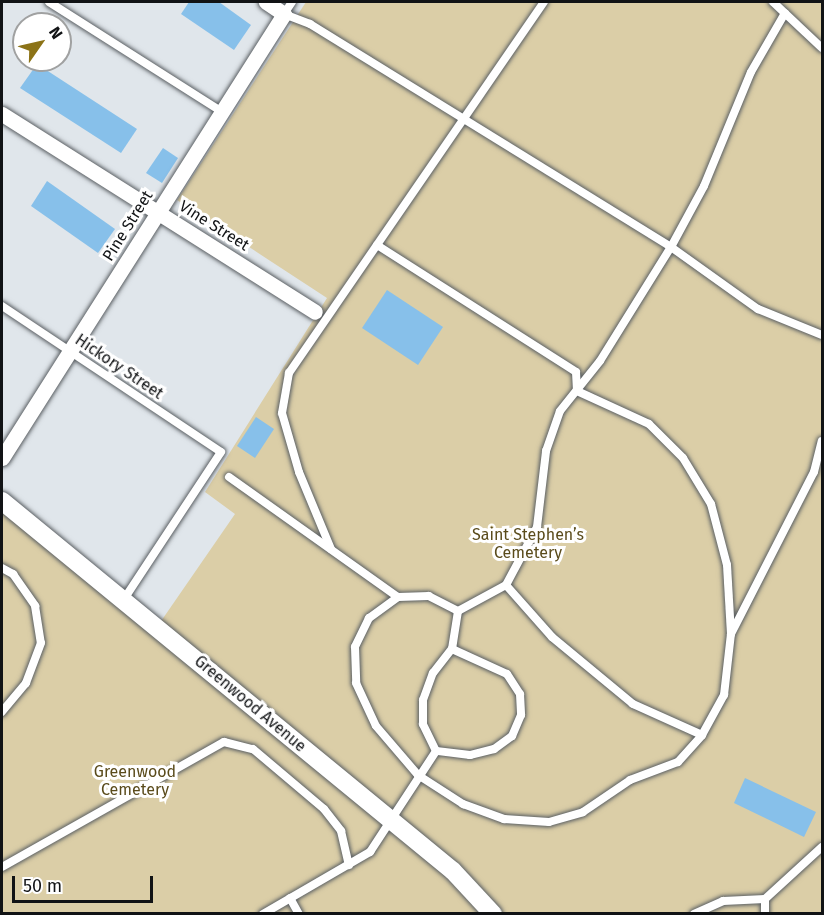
<!DOCTYPE html>
<html>
<head>
<meta charset="utf-8">
<style>
  body { margin:0 }
  #map { position:relative; width:824px; height:915px; overflow:hidden; background:#e0e6eb; font-family:"Fira Sans",sans-serif }
  div>[style] { position:absolute }
  [style*='--x'] { left:calc(var(--x)*1px); top:calc(var(--y)*1px); width:calc(var(--w)*1px); rotate:calc(var(--a)*1deg) }
  .green>* { inset:0; background:#dbcea7 }
  .building>* { inset:0; background:#87c0ea }
  .roads { filter:drop-shadow(0 0 2px #5a5f63) drop-shadow(0 0 2px #5a5f63) }
  .service>* { height:8px; margin:-4px; padding:0 4px; transform-origin:4px; border-radius:4px; background:#fff }
  .minor>* { height:15px; margin:-7.5px; padding:0 7.5px; transform-origin:7.5px; border-radius:7.5px; background:#fff }
  .tertiary>* { height:18px; margin:-9px; padding:0 9px; transform-origin:9px; border-radius:9px; background:#fff }
  span { translate:-50% -50%; white-space:nowrap; text-align:center; line-height:1.15; -webkit-text-stroke:6px #fff; paint-order:stroke }
  .street-label { font-size:16px; color:#111315 }
  .park-label { font-size:16px; color:#5a4b1b }
  .frame { position:absolute; inset:0; border:3px solid #111315; pointer-events:none }
  .north { position:absolute; left:12px; top:12px; width:60px; height:60px; box-sizing:border-box; background:#fff; border:2px solid #a0a1a1; border-radius:50%; rotate:56deg; font-size:16px; font-weight:700; line-height:24px; text-align:center; color:#111315 }
  .north::after { content:''; display:block; margin:auto; width:21px; height:27px; background:#8c7317; clip-path:polygon(50% 0,100% 100%,50% 72%,0 100%) }
  .scale { position:absolute; left:12px; top:876px; width:141px; height:27px; box-sizing:border-box; border:3px solid #111315; border-top:0; padding-left:8px; font-size:18px; line-height:21px; white-space:nowrap; color:#111315; -webkit-text-stroke:4px #fff; paint-order:stroke }
</style>
</head>
<body>
<div id="map">
  <div class="green">
    <div style="clip-path:polygon(306px 2px,822px 2px,822px 913px,2px 913px,2px 501px,157px 627px,235px 514px,205px 492px,327px 298px,177px 200px)"></div>
  </div>
  <div class="building">
    <div style="clip-path:polygon(189px 2px,219px 2px,251px 25px,234px 50px,181px 14px)"></div>
    <div style="clip-path:polygon(37px 64px,137px 129px,121px 153px,20px 88px)"></div>
    <div style="clip-path:polygon(163px 148px,178px 158px,162px 183px,146px 173px)"></div>
    <div style="clip-path:polygon(47px 181px,115px 229px,98px 253px,31px 206px)"></div>
    <div style="clip-path:polygon(387px 290px,443px 327px,418px 365px,362px 328px)"></div>
    <div style="clip-path:polygon(256px 417px,274px 429px,255px 458px,237px 446px)"></div>
    <div style="clip-path:polygon(745px 778px,816px 812px,804px 837px,734px 803px)"></div>
  </div>
  <div class="roads">
    <div class="service">
      <div style="--x:49;--y:2;--w:205;--a:32.4"></div>
      <div style="--x:292;--y:2;--w:14;--a:124"></div>
      <div style="--x:284;--y:14;--w:28;--a:21"></div>
      <div style="--x:310;--y:24;--w:424;--a:31.7"></div>
      <div style="--x:671;--y:247;--w:107;--a:35.5"></div>
      <div style="--x:758;--y:309;--w:69;--a:22.1"></div>
      <div style="--x:773;--y:2;--w:67;--a:43.2"></div>
      <div style="--x:377;--y:245;--w:236;--a:32.5"></div>
      <div style="--x:576;--y:372;--w:19;--a:87"></div>
      <div style="--x:577;--y:391;--w:79;--a:24.6"></div>
      <div style="--x:649;--y:424;--w:48;--a:45"></div>
      <div style="--x:683;--y:458;--w:54;--a:58.7"></div>
      <div style="--x:711;--y:504;--w:63;--a:75.3"></div>
      <div style="--x:727;--y:565;--w:69;--a:86.7"></div>
      <div style="--x:2;--y:306;--w:263;--a:33.7"></div>
      <div style="--x:221;--y:452;--w:176;--a:123.4"></div>
      <div style="--x:229;--y:477;--w:207;--a:35.4"></div>
      <div style="--x:331;--y:549;--w:83;--a:-112.6"></div>
      <div style="--x:299;--y:472;--w:61;--a:-106.1"></div>
      <div style="--x:282;--y:413;--w:41;--a:-80.1"></div>
      <div style="--x:289;--y:373;--w:450;--a:-55.5"></div>
      <div style="--x:2;--y:568;--w:13;--a:29"></div>
      <div style="--x:13;--y:574;--w:39;--a:55"></div>
      <div style="--x:35;--y:606;--w:37;--a:81"></div>
      <div style="--x:41;--y:643;--w:43;--a:110.6"></div>
      <div style="--x:26;--y:683;--w:38;--a:130"></div>
      <div style="--x:506;--y:585;--w:66;--a:-61.9"></div>
      <div style="--x:537;--y:527;--w:77;--a:-83.2"></div>
      <div style="--x:546;--y:451;--w:42;--a:-70.7"></div>
      <div style="--x:560;--y:411;--w:64;--a:-51.3"></div>
      <div style="--x:600;--y:361;--w:134;--a:-58.1"></div>
      <div style="--x:671;--y:247;--w:69;--a:-61.6"></div>
      <div style="--x:704;--y:186;--w:123;--a:-67.6"></div>
      <div style="--x:751;--y:72;--w:68;--a:-60"></div>
      <div style="--x:452;--y:649;--w:38;--a:-81"></div>
      <div style="--x:458;--y:611;--w:33;--a:-153"></div>
      <div style="--x:429;--y:596;--w:31;--a:178"></div>
      <div style="--x:398;--y:597;--w:36;--a:144"></div>
      <div style="--x:369;--y:618;--w:32;--a:116"></div>
      <div style="--x:355;--y:647;--w:36;--a:88"></div>
      <div style="--x:356;--y:683;--w:47;--a:65.1"></div>
      <div style="--x:376;--y:726;--w:65;--a:49.4"></div>
      <div style="--x:418;--y:775;--w:54;--a:32.8"></div>
      <div style="--x:463;--y:804;--w:44;--a:20.1"></div>
      <div style="--x:504;--y:819;--w:45;--a:3.8"></div>
      <div style="--x:549;--y:822;--w:35;--a:-16"></div>
      <div style="--x:583;--y:812;--w:57;--a:-34.2"></div>
      <div style="--x:630;--y:780;--w:51;--a:-20.6"></div>
      <div style="--x:678;--y:762;--w:36;--a:-48"></div>
      <div style="--x:702;--y:735;--w:76;--a:-155.8"></div>
      <div style="--x:633;--y:704;--w:105;--a:-140.4"></div>
      <div style="--x:552;--y:637;--w:69;--a:-131.5"></div>
      <div style="--x:506;--y:585;--w:55;--a:151.6"></div>
      <div style="--x:452;--y:649;--w:60;--a:24.4"></div>
      <div style="--x:507;--y:674;--w:24;--a:57"></div>
      <div style="--x:520;--y:694;--w:21;--a:87"></div>
      <div style="--x:521;--y:715;--w:23;--a:113"></div>
      <div style="--x:512;--y:736;--w:22;--a:144"></div>
      <div style="--x:494;--y:749;--w:25;--a:166"></div>
      <div style="--x:470;--y:755;--w:34;--a:-173"></div>
      <div style="--x:436;--y:751;--w:30;--a:-116"></div>
      <div style="--x:423;--y:724;--w:24;--a:-90"></div>
      <div style="--x:423;--y:700;--w:29;--a:-70"></div>
      <div style="--x:433;--y:673;--w:31;--a:-52"></div>
      <div style="--x:702;--y:735;--w:46;--a:-61.2"></div>
      <div style="--x:724;--y:695;--w:61;--a:-83.5"></div>
      <div style="--x:731;--y:634;--w:182;--a:-62.9"></div>
      <div style="--x:814;--y:472;--w:32;--a:-76"></div>
      <div style="--x:2;--y:867;--w:255;--a:-29.4"></div>
      <div style="--x:224;--y:742;--w:30;--a:14"></div>
      <div style="--x:253;--y:749;--w:93;--a:40.2"></div>
      <div style="--x:324;--y:809;--w:28;--a:52"></div>
      <div style="--x:341;--y:831;--w:35;--a:77"></div>
      <div style="--x:290;--y:898;--w:18;--a:61"></div>
      <div style="--x:263;--y:914;--w:124;--a:-30.1"></div>
      <div style="--x:370;--y:852;--w:121;--a:-56.8"></div>
      <div style="--x:694;--y:914;--w:32;--a:-24"></div>
      <div style="--x:723;--y:901;--w:42;--a:-2.7"></div>
      <div style="--x:765;--y:914;--w:15;--a:-90"></div>
      <div style="--x:765;--y:899;--w:77;--a:-42.4"></div>
    </div>
    <div class="minor">
      <div style="--x:2;--y:114;--w:370;--a:32.3"></div>
      <div style="--x:2;--y:458;--w:526;--a:-57.58"></div>
      <div style="--x:284;--y:14;--w:22;--a:-146"></div>
    </div>
    <div class="tertiary">
      <div style="--x:2;--y:501;--w:583;--a:39.37"></div>
      <div style="--x:453;--y:871;--w:59;--a:47.1"></div>
    </div>
  </div>
  <div class="street-label">
    <span style="left:128px;top:226px;rotate:-58deg">Pine Street</span>
    <span style="left:214px;top:226px;rotate:32deg">Vine Street</span>
    <span style="left:119px;top:367px;rotate:34deg">Hickory Street</span>
    <span style="left:250px;top:704px;rotate:40deg">Greenwood Avenue</span>
  </div>
  <div class="park-label">
    <span style="left:528px;top:544px">Saint Stephen’s<br>Cemetery</span>
    <span style="left:135px;top:781px">Greenwood<br>Cemetery</span>
  </div>
  <div class="frame"></div>
  <div class="north">N</div>
  <div class="scale">50 m</div>
</div>
</body>
</html>
